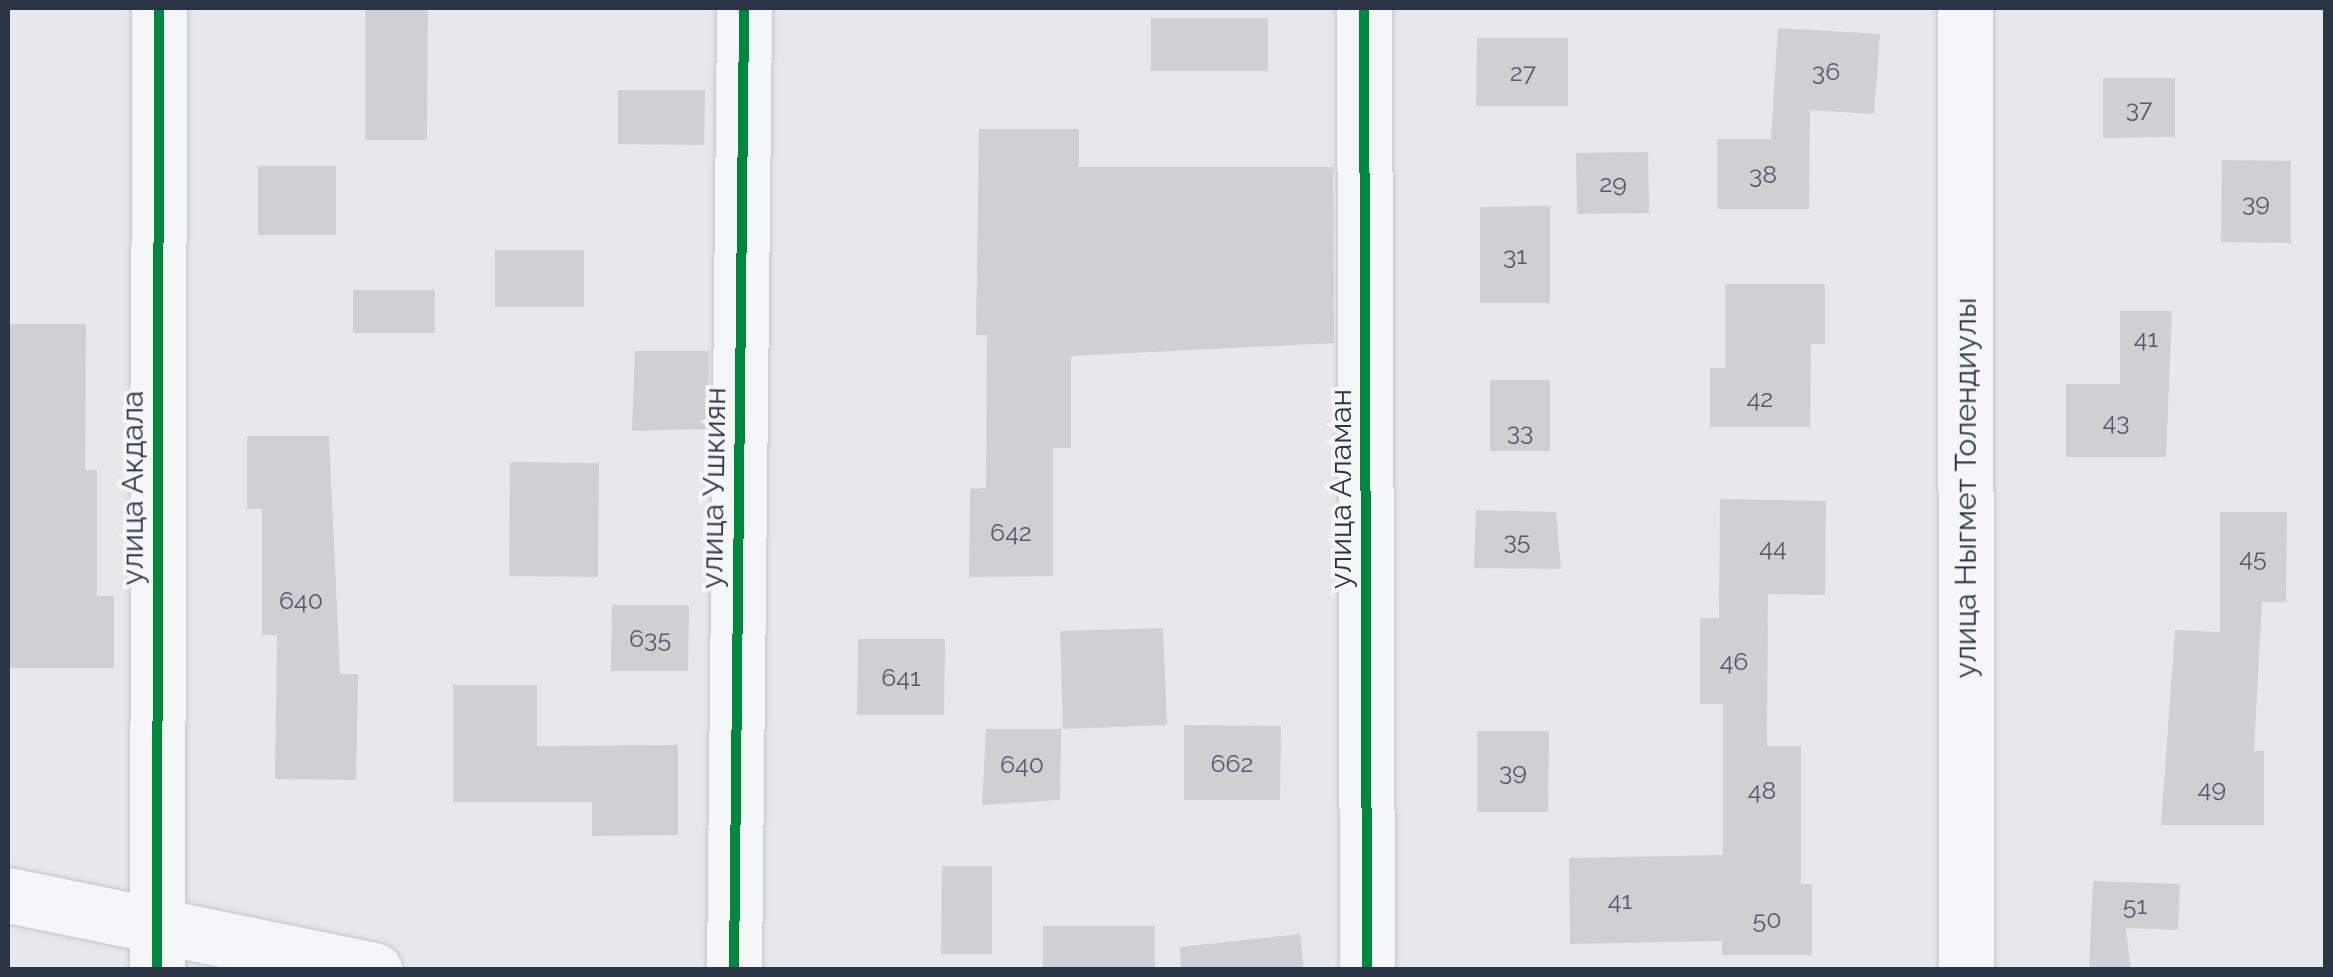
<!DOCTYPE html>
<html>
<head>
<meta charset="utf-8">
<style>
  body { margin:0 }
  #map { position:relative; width:2333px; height:977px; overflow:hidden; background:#e6e8ea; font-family:Raleway,sans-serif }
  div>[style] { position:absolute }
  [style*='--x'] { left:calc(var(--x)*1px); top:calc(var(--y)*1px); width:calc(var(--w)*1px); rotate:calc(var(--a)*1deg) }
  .building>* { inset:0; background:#ced0d3 }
  .roads { filter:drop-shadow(0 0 2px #c4c6c8) drop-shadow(0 0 2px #c4c6c8) }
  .minor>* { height:55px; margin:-27.5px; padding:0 27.5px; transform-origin:27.5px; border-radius:27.5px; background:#f5f6f7 }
  .cycleway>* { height:10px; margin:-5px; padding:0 5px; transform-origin:5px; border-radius:5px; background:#00873e }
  span { translate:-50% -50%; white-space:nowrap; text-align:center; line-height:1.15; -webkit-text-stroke:8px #f4f6f9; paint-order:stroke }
  .number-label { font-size:25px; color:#545c69 }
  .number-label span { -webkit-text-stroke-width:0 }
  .street-label { font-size:30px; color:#2b3445 }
  .frame { position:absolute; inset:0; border:10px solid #2b3445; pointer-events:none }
</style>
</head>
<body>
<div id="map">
  <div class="building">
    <div style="clip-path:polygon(365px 8px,428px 8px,427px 140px,365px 140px)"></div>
    <div style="clip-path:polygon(1151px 18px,1268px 18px,1268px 71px,1151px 71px)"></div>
    <div style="clip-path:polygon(1778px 28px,1880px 34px,1874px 114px,1810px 110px,1809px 209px,1717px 209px,1717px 139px,1771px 139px)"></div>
    <div style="clip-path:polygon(1477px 38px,1568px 38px,1568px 106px,1476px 106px)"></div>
    <div style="clip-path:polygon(2103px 78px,2175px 78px,2175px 137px,2103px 138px)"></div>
    <div style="clip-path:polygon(618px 90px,705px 90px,704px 145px,618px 144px)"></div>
    <div style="clip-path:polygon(979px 129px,1079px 129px,1079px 167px,1333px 167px,1334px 343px,1071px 356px,1071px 448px,1053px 448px,1053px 576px,969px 577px,970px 489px,986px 488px,987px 335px,976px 335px)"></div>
    <div style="clip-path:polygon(1648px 152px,1649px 213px,1577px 214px,1576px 153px)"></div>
    <div style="clip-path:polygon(2222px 160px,2291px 161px,2291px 243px,2221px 242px)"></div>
    <div style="clip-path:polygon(258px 166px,336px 166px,336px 235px,258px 235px)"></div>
    <div style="clip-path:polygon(1550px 206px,1550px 303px,1480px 303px,1480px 207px)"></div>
    <div style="clip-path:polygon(495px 250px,584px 250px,584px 307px,495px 307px)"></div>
    <div style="clip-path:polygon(1725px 284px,1825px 284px,1825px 344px,1811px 344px,1810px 427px,1710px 427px,1710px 368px,1725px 368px)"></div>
    <div style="clip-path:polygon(353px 290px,435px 290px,435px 333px,353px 333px)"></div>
    <div style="clip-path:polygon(2120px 311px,2172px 311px,2166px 457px,2066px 457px,2066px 384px,2120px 384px)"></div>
    <div style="clip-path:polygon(8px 324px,86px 324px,85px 470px,97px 470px,97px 596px,114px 596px,114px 668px,8px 668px)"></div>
    <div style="clip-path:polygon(635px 351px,709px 351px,708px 429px,632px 431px)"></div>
    <div style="clip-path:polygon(1490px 380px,1550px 380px,1550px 451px,1490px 451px)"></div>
    <div style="clip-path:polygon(247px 436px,329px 436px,340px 674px,358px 674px,356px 780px,275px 779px,277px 635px,262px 635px,262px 509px,247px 509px)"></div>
    <div style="clip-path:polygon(510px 462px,599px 463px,598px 577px,509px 576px)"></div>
    <div style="clip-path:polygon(1720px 499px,1826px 501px,1825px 595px,1768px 594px,1767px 746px,1801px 746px,1801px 884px,1812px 884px,1812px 955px,1722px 955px,1722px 941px,1570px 944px,1569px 858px,1723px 855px,1723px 704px,1700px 704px,1700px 618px,1719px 618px)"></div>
    <div style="clip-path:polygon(1476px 510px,1556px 512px,1561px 569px,1474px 568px)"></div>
    <div style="clip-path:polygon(2220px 512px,2287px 512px,2286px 602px,2262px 602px,2254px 751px,2264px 751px,2264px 825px,2161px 825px,2175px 630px,2220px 632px)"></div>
    <div style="clip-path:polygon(612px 605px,689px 605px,688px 671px,611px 671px)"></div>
    <div style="clip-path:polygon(1163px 628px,1167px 725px,1063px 729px,1060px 631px)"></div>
    <div style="clip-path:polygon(858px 639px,945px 639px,944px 715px,857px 715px)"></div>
    <div style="clip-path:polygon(453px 685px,537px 685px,537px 746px,678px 745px,678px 835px,592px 836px,592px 802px,453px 802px)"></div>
    <div style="clip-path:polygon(1184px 725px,1281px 726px,1280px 800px,1184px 800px)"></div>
    <div style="clip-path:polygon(986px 729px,1061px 729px,1060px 800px,982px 805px)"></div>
    <div style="clip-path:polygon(1477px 731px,1549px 731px,1548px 812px,1477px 812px)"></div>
    <div style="clip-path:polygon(942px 866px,992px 866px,992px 954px,941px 954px)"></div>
    <div style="clip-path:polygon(2093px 881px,2180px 884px,2178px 930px,2126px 928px,2131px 970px,2089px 970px)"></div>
    <div style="clip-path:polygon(1043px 926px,1155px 926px,1155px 970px,1043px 970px)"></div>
    <div style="clip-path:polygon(1300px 934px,1304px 970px,1181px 970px,1180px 947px)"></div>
  </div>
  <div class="roads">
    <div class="minor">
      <div style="--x:1364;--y:8;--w:962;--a:89.82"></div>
      <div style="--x:1965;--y:8;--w:962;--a:89.94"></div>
      <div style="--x:8;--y:895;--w:374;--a:11.6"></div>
      <div style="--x:157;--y:970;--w:962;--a:-89.88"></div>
      <div style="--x:734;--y:970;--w:962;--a:-89.4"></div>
    </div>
  </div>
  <div class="cycleway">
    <div style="--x:1364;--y:8;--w:962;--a:89.82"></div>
    <div style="--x:157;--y:970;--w:962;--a:-89.88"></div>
    <div style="--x:734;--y:970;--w:962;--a:-89.4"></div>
  </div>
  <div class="number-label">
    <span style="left:1826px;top:71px">36</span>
    <span style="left:1523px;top:72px">27</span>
    <span style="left:2139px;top:108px">37</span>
    <span style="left:1763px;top:174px">38</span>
    <span style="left:1613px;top:183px">29</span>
    <span style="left:2256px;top:202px">39</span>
    <span style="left:1515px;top:255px">31</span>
    <span style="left:2146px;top:338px">41</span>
    <span style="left:1760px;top:398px">42</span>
    <span style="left:2116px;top:421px">43</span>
    <span style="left:1520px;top:431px">33</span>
    <span style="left:1011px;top:532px">642</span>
    <span style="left:1517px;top:540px">35</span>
    <span style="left:1773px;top:547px">44</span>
    <span style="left:2253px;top:557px">45</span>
    <span style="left:301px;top:600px">640</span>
    <span style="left:650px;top:638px">635</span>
    <span style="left:1734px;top:661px">46</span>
    <span style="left:901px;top:677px">641</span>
    <span style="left:1232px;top:763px">662</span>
    <span style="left:1022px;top:764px">640</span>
    <span style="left:1513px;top:771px">39</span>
    <span style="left:2212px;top:788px">49</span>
    <span style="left:1762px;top:790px">48</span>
    <span style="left:1620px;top:900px">41</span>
    <span style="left:2135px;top:905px">51</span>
    <span style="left:1767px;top:919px">50</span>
  </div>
  <div class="street-label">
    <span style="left:133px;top:488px;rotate:-90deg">улица Акдала</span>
    <span style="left:714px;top:488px;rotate:-89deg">улица Ушкиян</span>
    <span style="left:1966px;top:488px;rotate:-90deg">улица Ныгмет Толендиулы</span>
    <span style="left:1341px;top:489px;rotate:-90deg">улица Аламан</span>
  </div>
  <div class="frame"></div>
</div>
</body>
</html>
